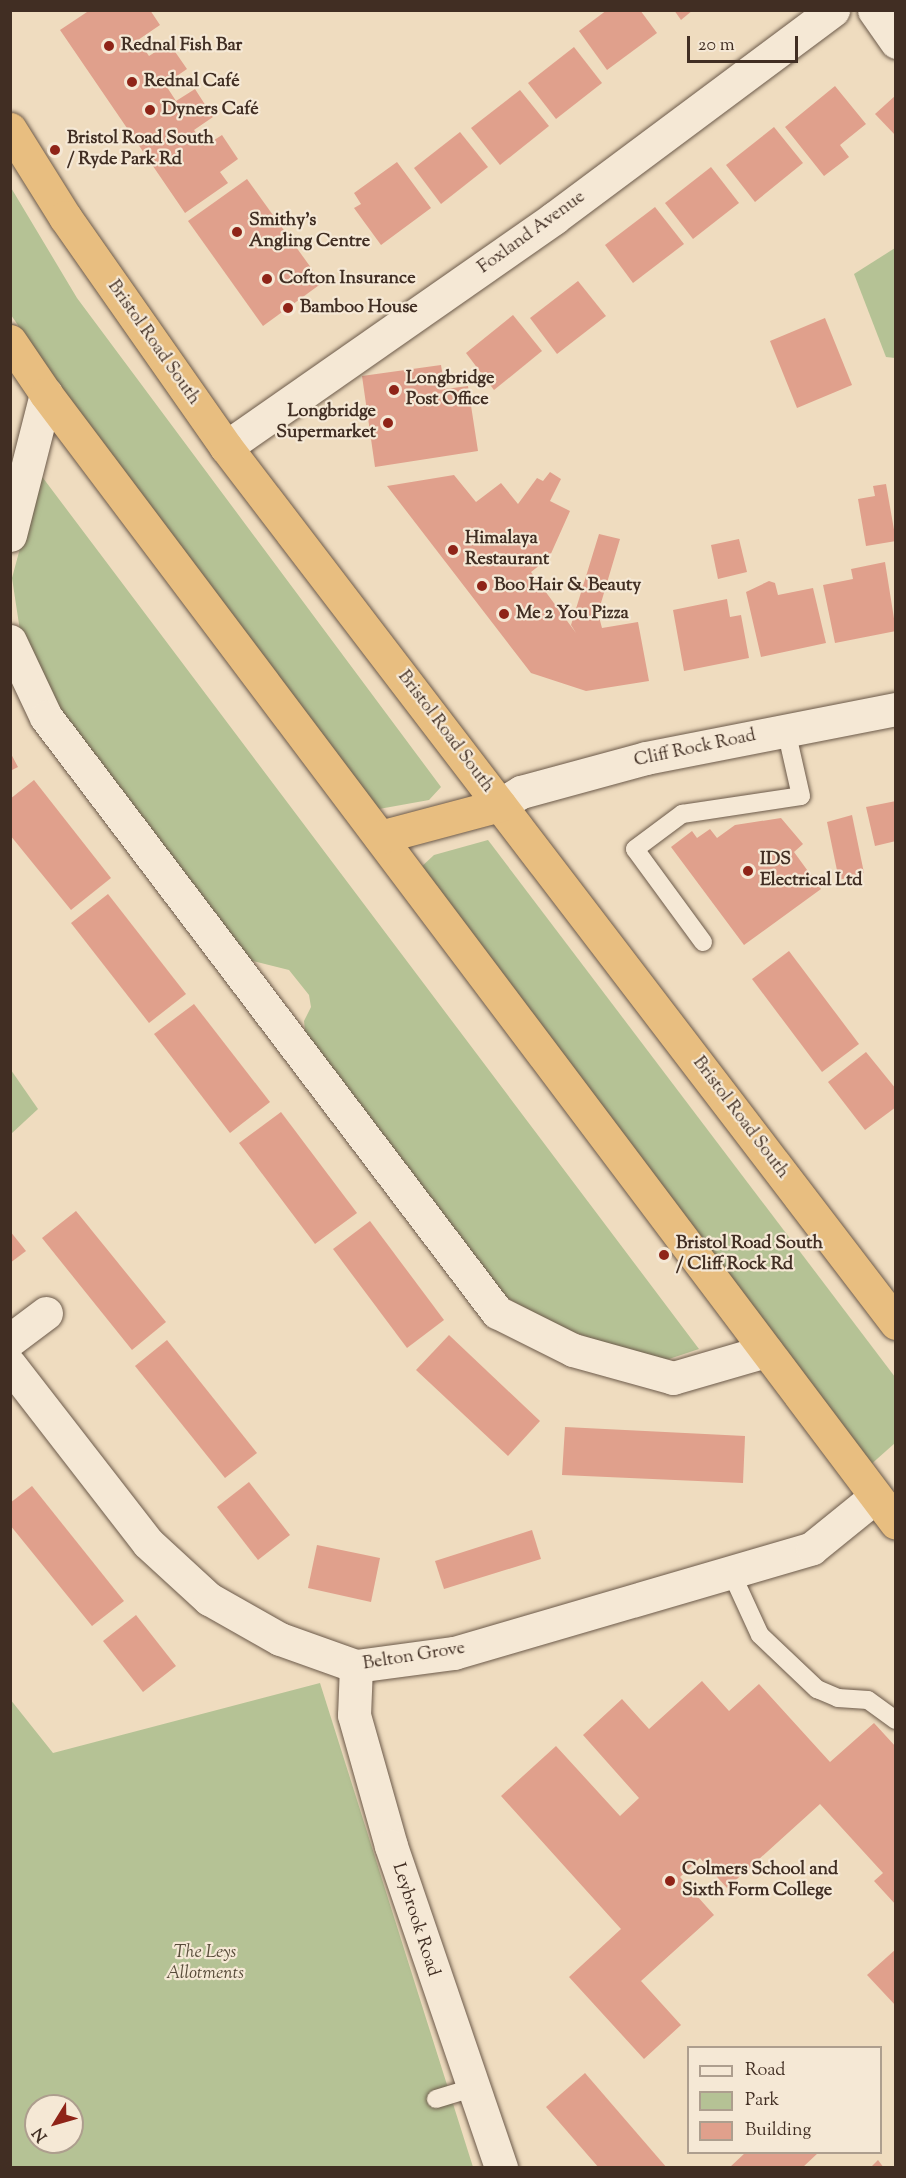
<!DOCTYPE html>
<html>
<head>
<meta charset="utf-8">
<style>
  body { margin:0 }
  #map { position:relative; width:906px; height:2178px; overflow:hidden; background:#efdcbf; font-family:"Sorts Mill Goudy",serif }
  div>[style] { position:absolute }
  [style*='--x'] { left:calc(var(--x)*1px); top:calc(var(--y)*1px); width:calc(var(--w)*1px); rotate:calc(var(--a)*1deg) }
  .green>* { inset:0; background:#b5c295 }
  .building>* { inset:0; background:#e0a08c }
  .roads { filter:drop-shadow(0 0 2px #6c5a4a) drop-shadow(0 0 2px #6c5a4a) }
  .service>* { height:18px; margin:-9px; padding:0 9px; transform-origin:9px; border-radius:9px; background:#f5e8d5 }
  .minor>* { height:33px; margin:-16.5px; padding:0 16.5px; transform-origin:16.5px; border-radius:16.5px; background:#f5e8d5 }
  .trunk>* { height:33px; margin:-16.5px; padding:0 16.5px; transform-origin:16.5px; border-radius:16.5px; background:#e8be80 }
  .dots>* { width:16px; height:16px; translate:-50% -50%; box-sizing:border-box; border:3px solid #f5e8d5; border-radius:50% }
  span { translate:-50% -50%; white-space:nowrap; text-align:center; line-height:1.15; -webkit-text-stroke:4.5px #f5e8d5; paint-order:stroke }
  .poi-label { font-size:18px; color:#412e23; font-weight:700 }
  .left { translate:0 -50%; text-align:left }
  .right { translate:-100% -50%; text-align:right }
  .street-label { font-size:18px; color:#412e23 }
  .park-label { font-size:18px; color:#584c3a; font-style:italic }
  .frame { position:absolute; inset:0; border:12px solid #412e23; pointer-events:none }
  .legend { position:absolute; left:687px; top:2046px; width:195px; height:108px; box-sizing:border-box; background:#f5e8d5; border:2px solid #ad9e8e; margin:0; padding:8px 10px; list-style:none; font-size:18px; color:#412e23 }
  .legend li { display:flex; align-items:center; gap:12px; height:30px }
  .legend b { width:30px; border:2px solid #ad9e8e }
  .north { position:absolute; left:24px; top:2094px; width:60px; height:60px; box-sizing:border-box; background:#f5e8d5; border:2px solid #ad9e8e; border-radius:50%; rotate:233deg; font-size:16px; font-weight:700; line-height:24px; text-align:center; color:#412e23 }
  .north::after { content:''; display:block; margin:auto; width:21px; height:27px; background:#8f2418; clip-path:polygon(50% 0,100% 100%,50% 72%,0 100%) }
  .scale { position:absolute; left:687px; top:36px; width:111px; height:27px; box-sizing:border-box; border:3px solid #412e23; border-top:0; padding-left:8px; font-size:18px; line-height:21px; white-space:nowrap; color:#412e23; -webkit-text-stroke:4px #f5e8d5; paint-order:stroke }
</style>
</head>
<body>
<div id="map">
  <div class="green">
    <div style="clip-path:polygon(10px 186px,77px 298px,441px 787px,429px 800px,379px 809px,61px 389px,11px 315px)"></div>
    <div style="clip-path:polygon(895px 248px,896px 358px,895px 358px,886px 357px,854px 274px)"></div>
    <div style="clip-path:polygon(40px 474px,699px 1349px,666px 1360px,640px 1356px,559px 1327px,498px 1293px,306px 1040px,304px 1021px,311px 1007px,309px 995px,289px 970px,245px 959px,54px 712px,22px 644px,12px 578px)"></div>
    <div style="clip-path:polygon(488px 840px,895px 1377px,895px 1443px,868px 1467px,420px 868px,434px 855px)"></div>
    <div style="clip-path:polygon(11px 1070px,38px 1109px,11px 1134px,10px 1134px)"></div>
    <div style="clip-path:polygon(evenodd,320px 1683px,473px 2167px,11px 2167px,10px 1699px,53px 1753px,320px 1683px,36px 2106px,72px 2106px,72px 2142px,36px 2142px,36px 2106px)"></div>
  </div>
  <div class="building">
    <div style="clip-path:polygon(90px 10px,150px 10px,160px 25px,138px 40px,149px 56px,169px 43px,187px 69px,165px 84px,176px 101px,195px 89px,213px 117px,194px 130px,205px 146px,222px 135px,238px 159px,220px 172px,228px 183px,185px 213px,60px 30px)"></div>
    <div style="clip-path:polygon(607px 10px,640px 10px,657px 33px,607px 70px,579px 31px)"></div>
    <div style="clip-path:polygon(674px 10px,693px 10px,681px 20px)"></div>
    <div style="clip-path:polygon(574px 47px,602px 83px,556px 119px,528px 83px)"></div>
    <div style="clip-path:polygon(835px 86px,866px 124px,840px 145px,849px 157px,824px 176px,785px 127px)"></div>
    <div style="clip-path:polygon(520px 90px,549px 126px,500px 165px,471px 128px)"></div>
    <div style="clip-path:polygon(896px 95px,896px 136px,875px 114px)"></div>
    <div style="clip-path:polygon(774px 127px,803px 163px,755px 202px,726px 165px)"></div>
    <div style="clip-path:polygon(460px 132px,488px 167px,441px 204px,414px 168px)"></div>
    <div style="clip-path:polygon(397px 162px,431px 208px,381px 245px,354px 208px,361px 204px,354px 193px)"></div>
    <div style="clip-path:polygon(711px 167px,739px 203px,693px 239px,665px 203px)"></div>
    <div style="clip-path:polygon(247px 179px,322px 283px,263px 326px,188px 221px)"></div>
    <div style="clip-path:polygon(655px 207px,684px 244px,633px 283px,605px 245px)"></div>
    <div style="clip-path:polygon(578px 281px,606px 316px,557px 354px,530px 318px)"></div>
    <div style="clip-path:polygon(513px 315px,542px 351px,494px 390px,466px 353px)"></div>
    <div style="clip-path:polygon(825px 318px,852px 385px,797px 408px,770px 341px)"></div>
    <div style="clip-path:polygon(441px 365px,445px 389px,468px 386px,478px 451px,375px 467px,362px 376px)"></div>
    <div style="clip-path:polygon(550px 472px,561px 479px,550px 501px,570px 511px,549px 558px,531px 572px,576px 633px,571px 625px,599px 534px,620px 539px,598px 613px,602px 628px,638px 622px,649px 681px,586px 691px,531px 673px,387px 486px,454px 475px,476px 502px,501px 483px,518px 504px,537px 478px,543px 481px)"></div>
    <div style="clip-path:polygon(886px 484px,896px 541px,866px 546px,858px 499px,875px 496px,873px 486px)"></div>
    <div style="clip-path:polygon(739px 539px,747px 572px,718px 579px,711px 545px)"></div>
    <div style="clip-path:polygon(885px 562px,896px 631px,835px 643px,823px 585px,853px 579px,851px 569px)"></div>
    <div style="clip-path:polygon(769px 581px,775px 583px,778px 595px,813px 588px,826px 643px,761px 657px,746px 592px)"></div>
    <div style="clip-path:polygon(727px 599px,730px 617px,741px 615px,749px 658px,684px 671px,673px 610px)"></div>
    <div style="clip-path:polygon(10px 752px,18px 767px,10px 771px)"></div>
    <div style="clip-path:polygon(34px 780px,111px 878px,71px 910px,10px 835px,10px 799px)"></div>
    <div style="clip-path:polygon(896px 801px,896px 841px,875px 846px,866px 807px)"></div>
    <div style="clip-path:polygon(852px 815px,864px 873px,839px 880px,827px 822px)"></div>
    <div style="clip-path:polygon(781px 818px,803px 844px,794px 852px,821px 889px,744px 945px,671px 847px,692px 831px,697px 838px,710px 829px,717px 838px,735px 825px)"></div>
    <div style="clip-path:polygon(108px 894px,186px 994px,149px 1023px,71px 923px)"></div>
    <div style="clip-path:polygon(789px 951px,859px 1044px,822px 1072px,752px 979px)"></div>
    <div style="clip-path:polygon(194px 1004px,270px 1102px,230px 1133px,154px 1034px)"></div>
    <div style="clip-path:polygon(866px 1052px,896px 1089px,896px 1107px,865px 1130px,828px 1082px)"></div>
    <div style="clip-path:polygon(281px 1112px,357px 1213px,315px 1244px,239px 1143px)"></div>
    <div style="clip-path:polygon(76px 1211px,166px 1322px,132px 1350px,42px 1238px)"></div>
    <div style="clip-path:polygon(370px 1221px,444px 1320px,407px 1348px,333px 1249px)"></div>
    <div style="clip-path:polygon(10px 1231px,26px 1251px,10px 1263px)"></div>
    <div style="clip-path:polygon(449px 1335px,540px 1421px,508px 1456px,416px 1370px)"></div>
    <div style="clip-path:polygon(167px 1340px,257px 1453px,225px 1478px,135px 1366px)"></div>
    <div style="clip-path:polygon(565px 1427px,745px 1436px,743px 1483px,562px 1475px)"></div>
    <div style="clip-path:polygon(249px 1482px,290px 1535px,258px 1560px,217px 1507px)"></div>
    <div style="clip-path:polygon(32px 1486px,124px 1601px,92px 1626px,10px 1525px,10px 1503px)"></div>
    <div style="clip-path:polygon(532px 1530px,541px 1559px,444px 1589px,435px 1561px)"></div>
    <div style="clip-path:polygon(317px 1545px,380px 1558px,371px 1602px,308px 1588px)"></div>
    <div style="clip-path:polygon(136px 1615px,176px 1666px,143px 1692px,103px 1641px)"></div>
    <div style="clip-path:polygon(702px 1681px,729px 1711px,759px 1684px,830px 1762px,874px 1723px,896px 1747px,896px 1905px,874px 1881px,883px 1873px,820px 1804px,727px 1888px,700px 1858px,680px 1877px,714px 1915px,641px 1981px,681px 2025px,644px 2059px,569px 1977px,621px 1929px,501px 1796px,556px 1746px,620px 1816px,639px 1798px,583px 1735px,622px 1699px,649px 1729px)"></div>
    <div style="clip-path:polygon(896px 1949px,896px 2006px,867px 1975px)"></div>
    <div style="clip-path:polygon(585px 2073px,667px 2168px,599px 2168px,546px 2107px)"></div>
    <div style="clip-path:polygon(746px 2152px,819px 2152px,802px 2168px,729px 2168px)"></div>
    <div style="clip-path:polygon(878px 2160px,884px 2168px,870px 2168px)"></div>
  </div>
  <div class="roads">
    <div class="service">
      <div style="--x:703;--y:942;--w:115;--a:-126.2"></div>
      <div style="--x:635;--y:849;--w:59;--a:-36.7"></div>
      <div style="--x:682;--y:814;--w:120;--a:-8.6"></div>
      <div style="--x:801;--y:796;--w:68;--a:-102.8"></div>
      <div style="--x:731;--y:1572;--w:69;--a:65.3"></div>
      <div style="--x:760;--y:1635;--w:79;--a:43.5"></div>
      <div style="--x:817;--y:1689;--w:23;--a:23"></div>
      <div style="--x:838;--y:1698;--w:30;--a:4"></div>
      <div style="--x:868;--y:1700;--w:34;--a:36"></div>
      <div style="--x:436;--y:2099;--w:37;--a:-17"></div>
    </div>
    <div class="minor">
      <div style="--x:874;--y:10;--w:39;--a:55"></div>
      <div style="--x:226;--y:447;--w:400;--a:-34.9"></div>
      <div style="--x:554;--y:218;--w:348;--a:-36.7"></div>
      <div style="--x:10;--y:535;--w:146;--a:-75.7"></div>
      <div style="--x:10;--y:641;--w:84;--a:64.7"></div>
      <div style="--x:46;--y:717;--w:747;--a:52.84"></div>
      <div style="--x:497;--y:1312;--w:85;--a:26.6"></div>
      <div style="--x:573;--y:1350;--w:104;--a:15.6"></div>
      <div style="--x:673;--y:1378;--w:97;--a:-16.2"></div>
      <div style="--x:500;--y:805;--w:25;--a:-32"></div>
      <div style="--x:521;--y:792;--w:130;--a:-15.2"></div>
      <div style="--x:646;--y:758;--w:255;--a:-11.1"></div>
      <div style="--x:10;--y:1340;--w:45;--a:-36.9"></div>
      <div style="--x:10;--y:1365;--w:225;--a:52.2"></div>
      <div style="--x:148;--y:1543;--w:83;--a:42.6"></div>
      <div style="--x:209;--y:1599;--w:81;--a:29.4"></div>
      <div style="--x:280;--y:1639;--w:81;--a:19.6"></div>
      <div style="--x:356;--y:1666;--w:99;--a:-7.6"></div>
      <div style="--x:454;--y:1653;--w:373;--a:-16.3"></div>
      <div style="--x:812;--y:1548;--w:81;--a:-39"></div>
      <div style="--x:356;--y:1666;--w:49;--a:92.3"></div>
      <div style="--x:354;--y:1715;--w:136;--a:74.2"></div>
      <div style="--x:391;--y:1846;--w:340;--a:71.1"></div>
    </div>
    <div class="trunk">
      <div style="--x:10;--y:129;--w:104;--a:58"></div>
      <div style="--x:65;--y:217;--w:281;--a:55"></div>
      <div style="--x:226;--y:447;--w:1103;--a:52.59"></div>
      <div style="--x:10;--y:341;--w:64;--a:55.8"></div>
      <div style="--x:46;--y:394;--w:1413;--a:53.02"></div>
      <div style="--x:380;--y:837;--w:124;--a:-14.9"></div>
    </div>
  </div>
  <div class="dots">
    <div style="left:109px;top:46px;background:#8f2418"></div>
    <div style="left:132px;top:82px;background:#8f2418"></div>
    <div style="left:150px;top:110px;background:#8f2418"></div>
    <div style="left:55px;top:150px;background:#8f2418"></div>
    <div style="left:237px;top:232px;background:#8f2418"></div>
    <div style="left:267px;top:279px;background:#8f2418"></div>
    <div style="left:288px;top:308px;background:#8f2418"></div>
    <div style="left:394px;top:390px;background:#8f2418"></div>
    <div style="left:388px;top:423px;background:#8f2418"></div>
    <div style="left:453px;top:550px;background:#8f2418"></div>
    <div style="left:482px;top:586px;background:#8f2418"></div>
    <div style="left:504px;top:614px;background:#8f2418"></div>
    <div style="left:748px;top:871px;background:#8f2418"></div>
    <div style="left:664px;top:1255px;background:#8f2418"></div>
    <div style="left:670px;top:1881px;background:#8f2418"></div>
  </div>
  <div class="poi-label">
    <span class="left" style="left:121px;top:46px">Rednal Fish Bar</span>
    <span class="left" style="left:144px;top:82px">Rednal Café</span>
    <span class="left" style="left:162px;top:110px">Dyners Café</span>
    <span class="left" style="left:67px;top:150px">Bristol Road South<br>/ Ryde Park Rd</span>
    <span class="left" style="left:249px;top:232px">Smithy's<br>Angling Centre</span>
    <span class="left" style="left:279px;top:279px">Cofton Insurance</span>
    <span class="left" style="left:300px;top:308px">Bamboo House</span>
    <span class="left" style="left:406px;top:390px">Longbridge<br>Post Office</span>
    <span class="right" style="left:376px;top:423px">Longbridge<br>Supermarket</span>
    <span class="left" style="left:465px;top:550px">Himalaya<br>Restaurant</span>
    <span class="left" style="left:494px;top:586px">Boo Hair &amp; Beauty</span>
    <span class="left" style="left:516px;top:614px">Me 2 You Pizza</span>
    <span class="left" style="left:760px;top:871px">IDS<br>Electrical Ltd</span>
    <span class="left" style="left:676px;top:1255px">Bristol Road South<br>/ Cliff Rock Rd</span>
    <span class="left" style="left:682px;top:1881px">Colmers School and<br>Sixth Form College</span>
  </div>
  <div class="street-label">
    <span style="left:532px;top:233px;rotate:-36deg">Foxland Avenue</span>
    <span style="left:153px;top:343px;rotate:55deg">Bristol Road South</span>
    <span style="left:445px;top:732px;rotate:53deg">Bristol Road South</span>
    <span style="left:695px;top:749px;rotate:-12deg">Cliff Rock Road</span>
    <span style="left:740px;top:1118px;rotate:53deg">Bristol Road South</span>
    <span style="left:414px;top:1657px;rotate:-9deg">Belton Grove</span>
    <span style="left:415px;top:1920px;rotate:72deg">Leybrook Road</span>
  </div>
  <div class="park-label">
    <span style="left:205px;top:1964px">The Leys<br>Allotments</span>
  </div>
  <div class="frame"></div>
  <ul class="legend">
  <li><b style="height:8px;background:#f5e8d5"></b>Road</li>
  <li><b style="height:16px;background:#b5c295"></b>Park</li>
  <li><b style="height:16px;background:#e0a08c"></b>Building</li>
  </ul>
  <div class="north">N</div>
  <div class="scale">20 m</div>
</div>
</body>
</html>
